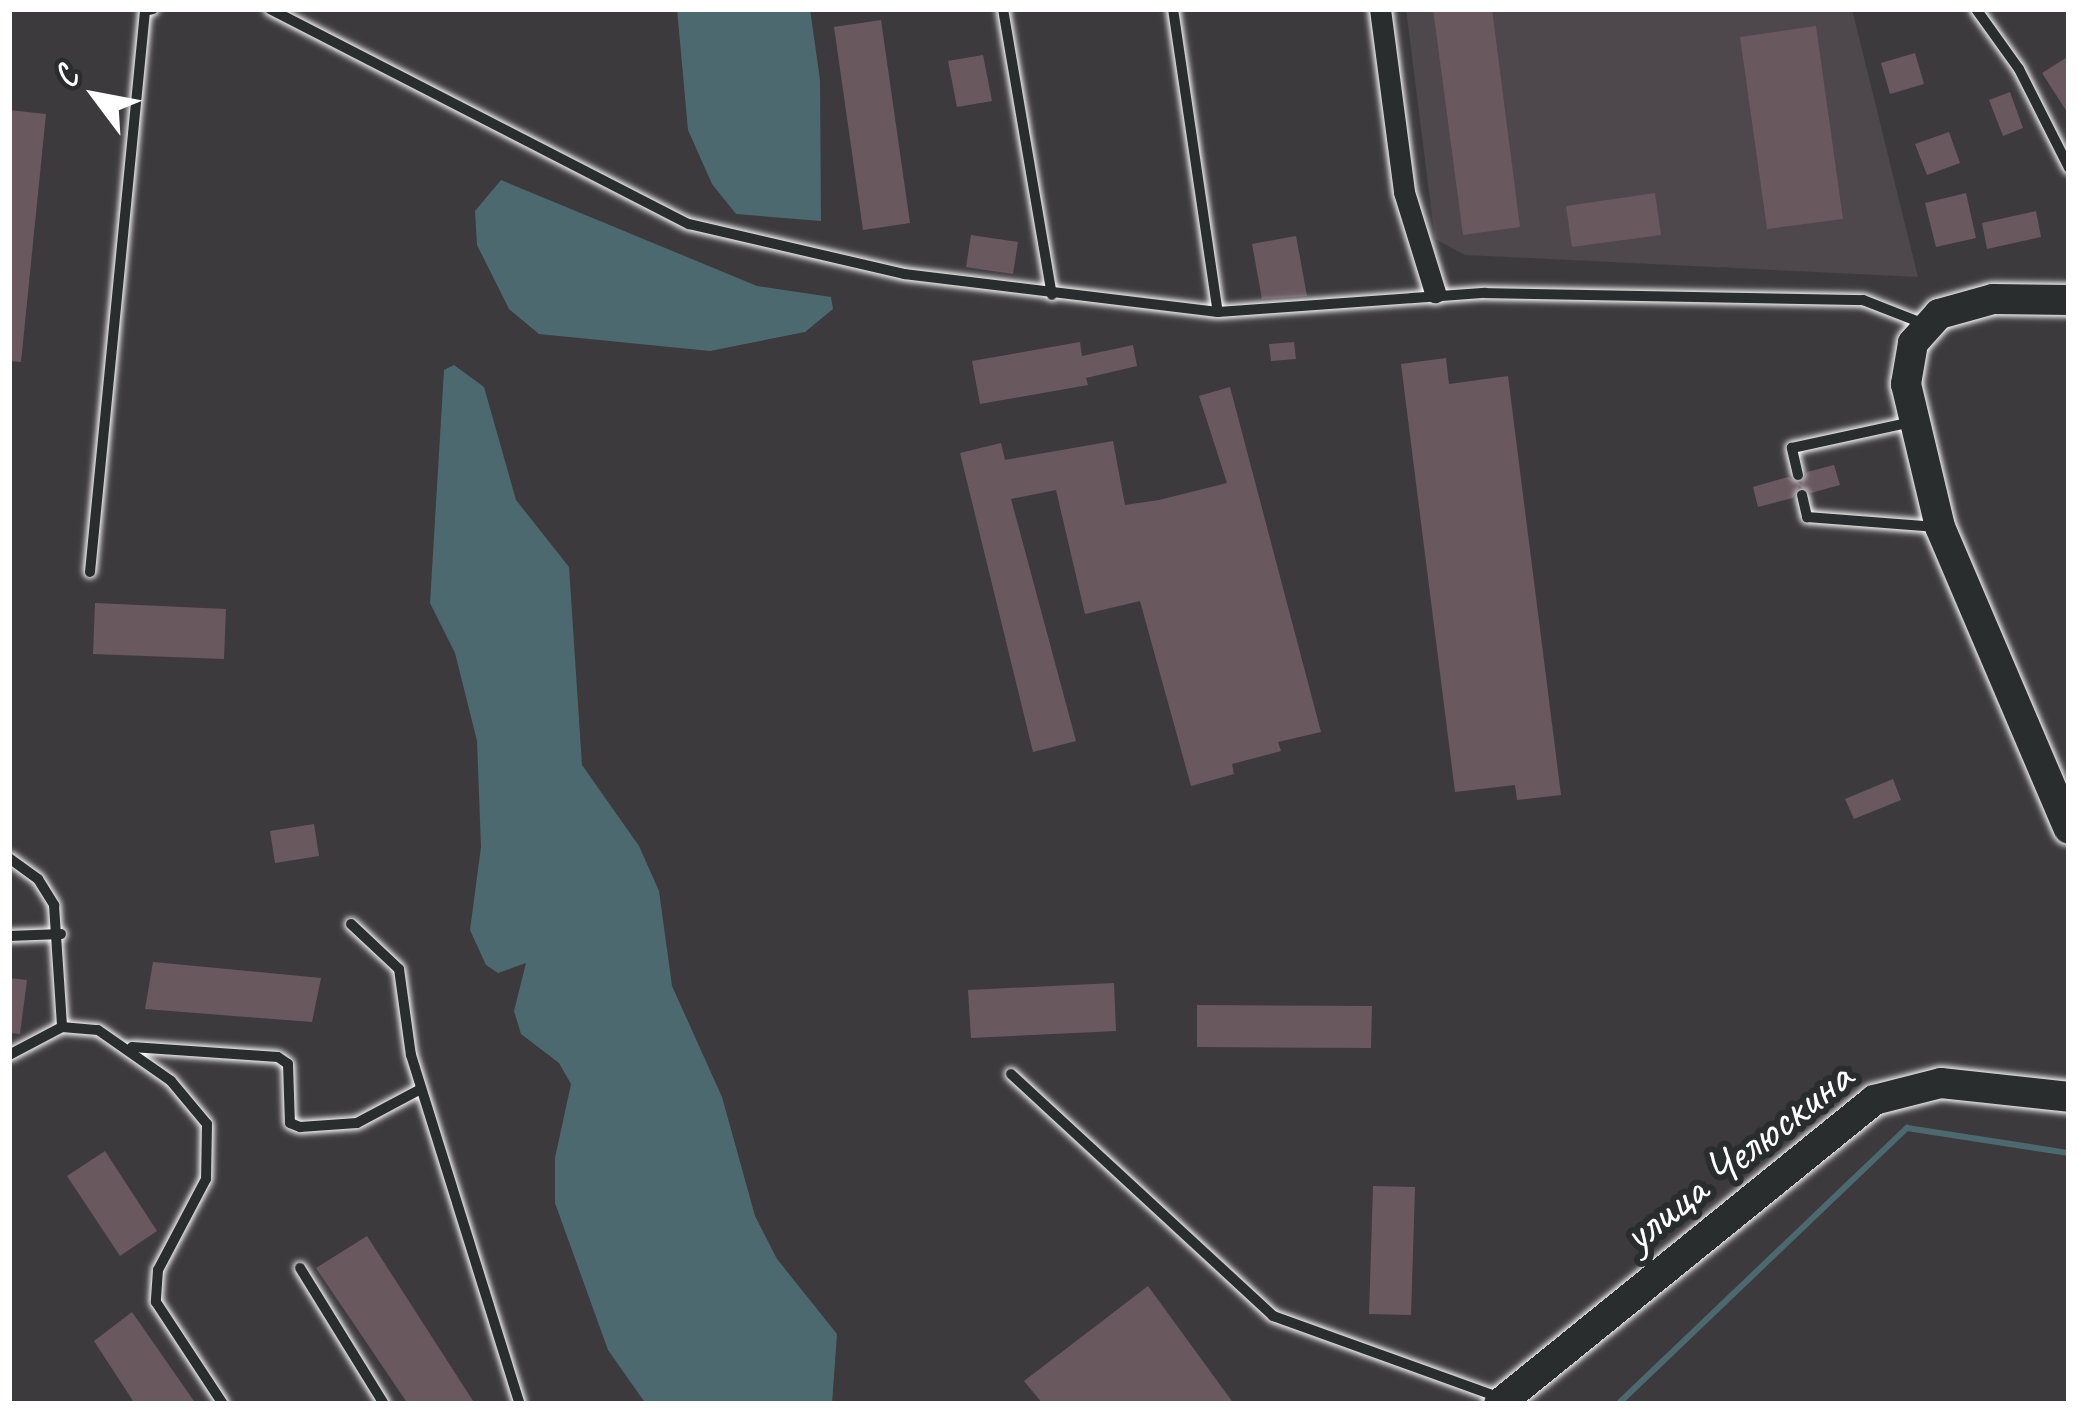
<!DOCTYPE html>
<html>
<head>
<meta charset="utf-8">
<style>
  body { margin:0 }
  #map { position:relative; width:2078px; height:1413px; overflow:hidden; background:#3d3a3d; font-family:Caveat,sans-serif }
  div>[style] { position:absolute }
  [style*='--x'] { left:calc(var(--x)*1px); top:calc(var(--y)*1px); width:calc(var(--w)*1px); rotate:calc(var(--a)*1deg) }
  .built>* { inset:0; background:#4e474b }
  .water>* { inset:0; background:#4b696e }
  .stream>* { height:6px; margin:-3px; padding:0 3px; transform-origin:3px; border-radius:3px; background:#4b696e }
  .building>* { inset:0; background:#6a585f }
  .roads { filter:drop-shadow(0 0 3px #fff) drop-shadow(0 0 3px #fff) }
  .lane>* { height:10px; margin:-5px; padding:0 5px; transform-origin:5px; border-radius:5px; background:#2a2d2e }
  .street>* { height:21px; margin:-10.5px; padding:0 10.5px; transform-origin:10.5px; border-radius:10.5px; background:#2a2d2e }
  .secondary>* { height:30px; margin:-15px; padding:0 15px; transform-origin:15px; border-radius:15px; background:#2a2d2e }
  span { translate:-50% -50%; white-space:nowrap; text-align:center; line-height:1.15; -webkit-text-stroke:12px #2a2d2e; paint-order:stroke }
  .street-label { font-size:48px; color:#fff }
  .frame { position:absolute; inset:0; border:12px solid #fff; pointer-events:none }
  .north { position:absolute; left:36px; top:36px; width:120px; height:120px; -webkit-text-stroke:9px #2a2d2e; paint-order:stroke; rotate:302deg; font-size:33px; font-weight:700; line-height:48px; text-align:center; color:#fff }
  .north::after { content:''; display:block; margin:auto; width:42px; height:54px; background:#fff; clip-path:polygon(50% 0,100% 100%,50% 72%,0 100%) }
</style>
</head>
<body>
<div id="map">
  <div class="built">
    <div style="clip-path:polygon(1406px 9px,1852px 9px,1918px 277px,1465px 255px,1435px 239px)"></div>
  </div>
  <div class="water">
    <div style="clip-path:polygon(677px 9px,810px 9px,820px 80px,821px 221px,736px 214px,712px 184px,688px 130px)"></div>
    <div style="clip-path:polygon(501px 180px,757px 286px,831px 297px,833px 309px,805px 332px,710px 351px,539px 334px,509px 309px,477px 245px,475px 211px)"></div>
    <div style="clip-path:polygon(454px 365px,484px 387px,516px 500px,569px 567px,582px 765px,639px 846px,659px 891px,672px 986px,722px 1097px,755px 1216px,777px 1259px,837px 1334px,832px 1404px,646px 1404px,608px 1350px,555px 1203px,555px 1158px,571px 1084px,559px 1063px,521px 1034px,514px 1011px,526px 963px,498px 973px,486px 965px,470px 930px,481px 847px,477px 741px,455px 653px,430px 603px,444px 370px)"></div>
  </div>
  <div class="stream">
    <div style="--x:1618;--y:1404;--w:400;--a:-43.7"></div>
    <div style="--x:1907;--y:1128;--w:164;--a:8.8"></div>
  </div>
  <div class="building">
    <div style="clip-path:polygon(1433px 9px,1492px 9px,1520px 227px,1463px 235px)"></div>
    <div style="clip-path:polygon(881px 20px,910px 223px,863px 230px,834px 27px)"></div>
    <div style="clip-path:polygon(1816px 26px,1843px 219px,1767px 229px,1740px 37px)"></div>
    <div style="clip-path:polygon(1915px 53px,1924px 84px,1890px 94px,1881px 63px)"></div>
    <div style="clip-path:polygon(983px 55px,992px 101px,957px 107px,948px 61px)"></div>
    <div style="clip-path:polygon(2069px 56px,2069px 115px,2042px 73px)"></div>
    <div style="clip-path:polygon(2010px 92px,2023px 128px,2003px 136px,1989px 100px)"></div>
    <div style="clip-path:polygon(9px 110px,46px 114px,21px 362px,9px 361px)"></div>
    <div style="clip-path:polygon(1949px 132px,1960px 163px,1927px 175px,1915px 144px)"></div>
    <div style="clip-path:polygon(1655px 193px,1661px 235px,1572px 247px,1566px 206px)"></div>
    <div style="clip-path:polygon(1966px 193px,1976px 238px,1936px 247px,1925px 203px)"></div>
    <div style="clip-path:polygon(2036px 211px,2041px 237px,1987px 249px,1982px 223px)"></div>
    <div style="clip-path:polygon(971px 235px,1018px 242px,1013px 274px,966px 267px)"></div>
    <div style="clip-path:polygon(1296px 236px,1307px 296px,1262px 299px,1252px 244px)"></div>
    <div style="clip-path:polygon(1080px 342px,1082px 356px,1133px 345px,1137px 366px,1086px 378px,1088px 385px,980px 404px,972px 361px)"></div>
    <div style="clip-path:polygon(1294px 342px,1296px 359px,1271px 361px,1269px 344px)"></div>
    <div style="clip-path:polygon(1446px 358px,1449px 384px,1508px 376px,1561px 795px,1517px 800px,1515px 785px,1455px 792px,1401px 364px)"></div>
    <div style="clip-path:polygon(1230px 387px,1321px 732px,1278px 742px,1281px 751px,1232px 764px,1234px 774px,1191px 786px,1140px 601px,1085px 614px,1056px 490px,1011px 499px,1076px 741px,1033px 752px,960px 453px,1001px 443px,1005px 460px,1113px 441px,1125px 505px,1159px 500px,1227px 483px,1199px 396px)"></div>
    <div style="clip-path:polygon(1834px 465px,1840px 485px,1811px 493px,1799px 486px,1793px 498px,1758px 507px,1753px 487px,1788px 477px,1801px 484px,1807px 472px)"></div>
    <div style="clip-path:polygon(95px 603px,226px 609px,224px 659px,93px 654px)"></div>
    <div style="clip-path:polygon(1893px 779px,1901px 800px,1854px 819px,1845px 799px)"></div>
    <div style="clip-path:polygon(314px 824px,319px 856px,275px 863px,270px 831px)"></div>
    <div style="clip-path:polygon(153px 962px,321px 978px,312px 1022px,145px 1009px)"></div>
    <div style="clip-path:polygon(9px 978px,27px 980px,20px 1034px,9px 1033px)"></div>
    <div style="clip-path:polygon(1114px 983px,1116px 1031px,971px 1038px,968px 990px)"></div>
    <div style="clip-path:polygon(1197px 1005px,1372px 1006px,1371px 1048px,1197px 1047px)"></div>
    <div style="clip-path:polygon(105px 1151px,157px 1231px,120px 1256px,67px 1176px)"></div>
    <div style="clip-path:polygon(1373px 1186px,1415px 1187px,1411px 1315px,1369px 1314px)"></div>
    <div style="clip-path:polygon(367px 1236px,475px 1404px,408px 1404px,316px 1268px)"></div>
    <div style="clip-path:polygon(1148px 1286px,1234px 1404px,1043px 1404px,1024px 1381px)"></div>
    <div style="clip-path:polygon(132px 1312px,196px 1404px,135px 1404px,94px 1341px)"></div>
  </div>
  <div class="roads">
    <div class="lane">
      <div style="--x:270;--y:9;--w:471;--a:27.2"></div>
      <div style="--x:689;--y:224;--w:221;--a:13.1"></div>
      <div style="--x:904;--y:274;--w:316;--a:6.9"></div>
      <div style="--x:1218;--y:312;--w:268;--a:-4.1"></div>
      <div style="--x:1485;--y:293;--w:378;--a:1.1"></div>
      <div style="--x:1863;--y:300;--w:69;--a:21.3"></div>
      <div style="--x:1003;--y:9;--w:290;--a:80.3"></div>
      <div style="--x:1173;--y:9;--w:306;--a:81.6"></div>
      <div style="--x:1976;--y:9;--w:74;--a:54.4"></div>
      <div style="--x:2019;--y:69;--w:111;--a:63.2"></div>
      <div style="--x:1798;--y:475;--w:28;--a:-103"></div>
      <div style="--x:1792;--y:448;--w:122;--a:-12.3"></div>
      <div style="--x:1802;--y:495;--w:23;--a:77"></div>
      <div style="--x:1807;--y:517;--w:130;--a:4.4"></div>
      <div style="--x:90;--y:572;--w:564;--a:-84.4"></div>
      <div style="--x:145;--y:11;--w:8;--a:-14"></div>
      <div style="--x:9;--y:858;--w:36;--a:36"></div>
      <div style="--x:38;--y:879;--w:31;--a:58"></div>
      <div style="--x:54;--y:905;--w:122;--a:86.2"></div>
      <div style="--x:351;--y:924;--w:66;--a:43.2"></div>
      <div style="--x:399;--y:969;--w:87;--a:82.1"></div>
      <div style="--x:411;--y:1055;--w:366;--a:72.7"></div>
      <div style="--x:9;--y:936;--w:52;--a:-2.2"></div>
      <div style="--x:132;--y:1047;--w:146;--a:3.9"></div>
      <div style="--x:278;--y:1057;--w:12;--a:35"></div>
      <div style="--x:288;--y:1064;--w:59;--a:88.1"></div>
      <div style="--x:290;--y:1123;--w:11;--a:22"></div>
      <div style="--x:300;--y:1127;--w:57;--a:-4"></div>
      <div style="--x:357;--y:1123;--w:72;--a:-28"></div>
      <div style="--x:9;--y:1055;--w:60;--a:-27.8"></div>
      <div style="--x:62;--y:1027;--w:36;--a:5"></div>
      <div style="--x:98;--y:1030;--w:89;--a:34.9"></div>
      <div style="--x:171;--y:1081;--w:56;--a:50.1"></div>
      <div style="--x:207;--y:1124;--w:55;--a:91"></div>
      <div style="--x:206;--y:1179;--w:103;--a:117.8"></div>
      <div style="--x:158;--y:1270;--w:32;--a:94"></div>
      <div style="--x:156;--y:1302;--w:122;--a:56.7"></div>
      <div style="--x:1011;--y:1074;--w:357;--a:42.7"></div>
      <div style="--x:1273;--y:1316;--w:242;--a:19.8"></div>
      <div style="--x:300;--y:1268;--w:160;--a:58.3"></div>
    </div>
    <div class="street">
      <div style="--x:1380;--y:9;--w:185;--a:82.5"></div>
      <div style="--x:1404;--y:192;--w:105;--a:72.8"></div>
    </div>
    <div class="secondary">
      <div style="--x:2069;--y:300;--w:76;--a:-179.2"></div>
      <div style="--x:1993;--y:299;--w:56;--a:164.5"></div>
      <div style="--x:1939;--y:314;--w:39;--a:132"></div>
      <div style="--x:1913;--y:343;--w:42;--a:99.7"></div>
      <div style="--x:1906;--y:384;--w:147;--a:76.6"></div>
      <div style="--x:1940;--y:527;--w:328;--a:66.9"></div>
      <div style="--x:1499;--y:1404;--w:483;--a:-39"></div>
      <div style="--x:1874;--y:1100;--w:69;--a:-14.2"></div>
      <div style="--x:1941;--y:1083;--w:129;--a:6.2"></div>
    </div>
  </div>
  <div class="street-label">
    <span style="left:1737px;top:1156px;rotate:-38deg">улица Челюскина</span>
  </div>
  <div class="frame"></div>
  <div class="north">С</div>
</div>
</body>
</html>
